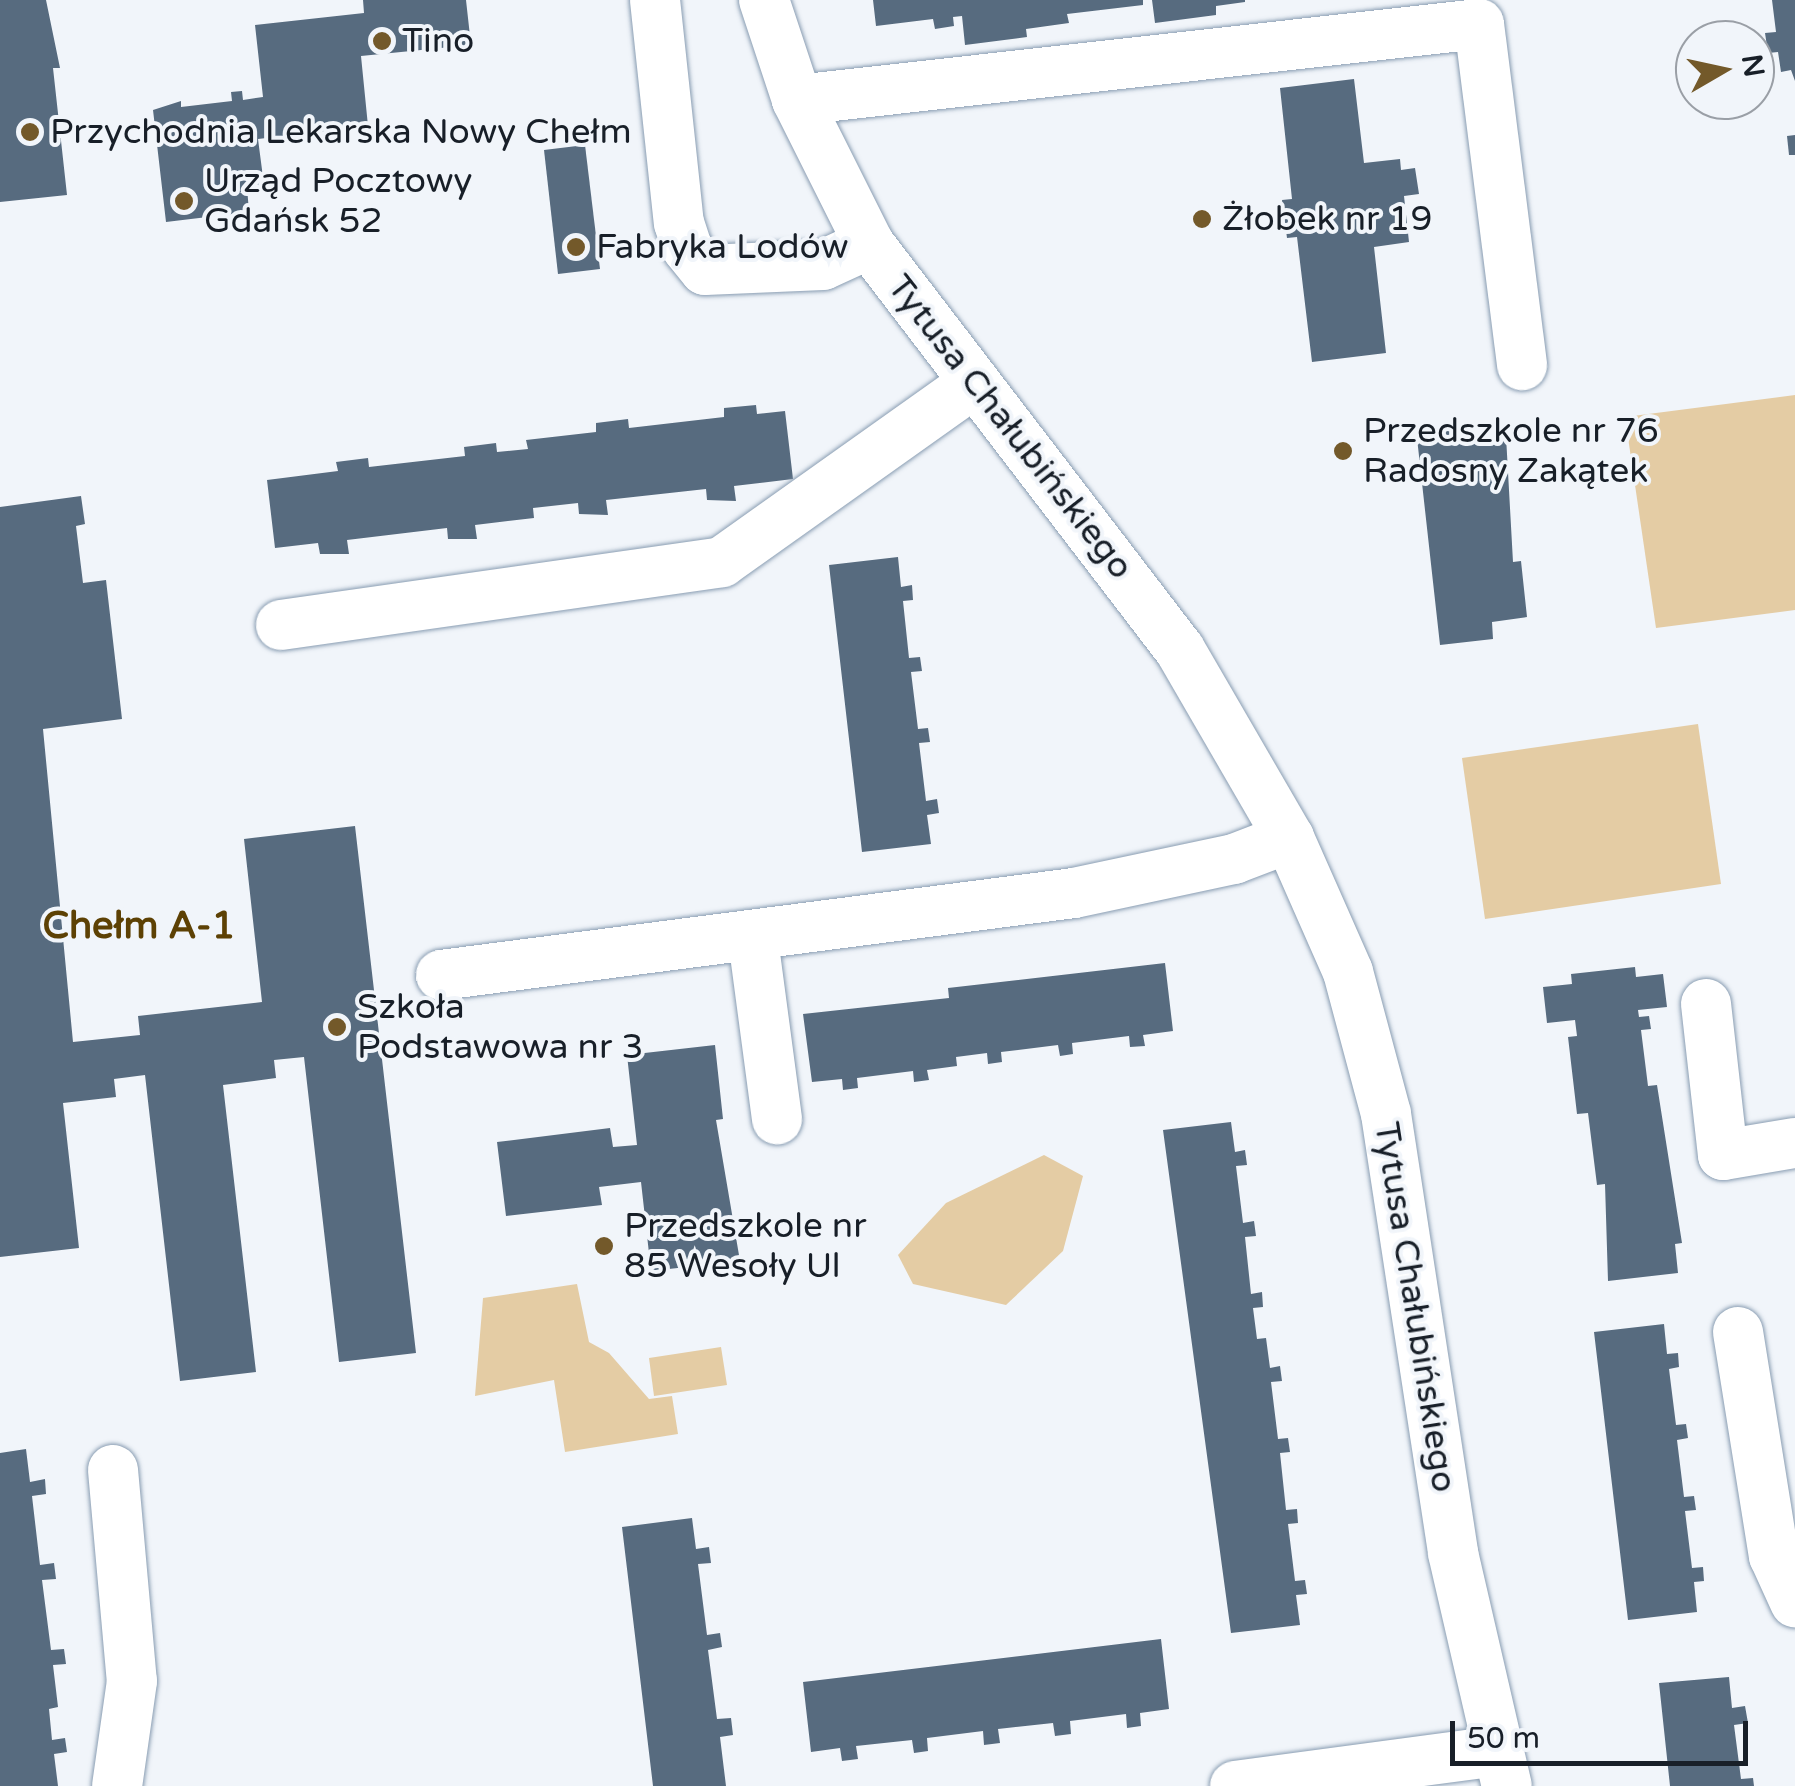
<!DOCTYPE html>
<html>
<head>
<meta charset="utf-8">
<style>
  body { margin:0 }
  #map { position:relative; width:1795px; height:1786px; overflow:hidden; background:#f1f5fa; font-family:"Varela Round",sans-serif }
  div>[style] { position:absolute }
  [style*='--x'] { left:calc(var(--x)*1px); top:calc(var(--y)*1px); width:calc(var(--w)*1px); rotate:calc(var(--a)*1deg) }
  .green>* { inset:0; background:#e4cca4 }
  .building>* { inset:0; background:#576b7f }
  .roads { filter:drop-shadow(0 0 2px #899db2) drop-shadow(0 0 2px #899db2) }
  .minor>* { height:50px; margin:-25px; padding:0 25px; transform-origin:25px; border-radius:25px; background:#fff }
  .dots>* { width:28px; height:28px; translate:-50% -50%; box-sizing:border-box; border:5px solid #f1f5fa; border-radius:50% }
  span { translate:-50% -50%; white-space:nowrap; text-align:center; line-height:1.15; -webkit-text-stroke:8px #f1f5fa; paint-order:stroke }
  .poi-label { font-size:35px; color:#181f28 }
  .left { translate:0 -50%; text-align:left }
  .street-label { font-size:35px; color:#181f28 }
  .neighbourhood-label { font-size:38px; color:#5d4104; font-weight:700 }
  .north { position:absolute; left:1675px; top:20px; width:100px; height:100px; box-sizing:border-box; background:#f1f5fa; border:2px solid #9a9fa6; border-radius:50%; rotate:81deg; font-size:28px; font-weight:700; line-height:40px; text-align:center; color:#181f28 }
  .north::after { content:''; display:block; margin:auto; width:35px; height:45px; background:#73592a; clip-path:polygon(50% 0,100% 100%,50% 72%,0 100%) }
  .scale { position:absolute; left:1450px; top:1721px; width:298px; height:45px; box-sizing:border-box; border:5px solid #181f28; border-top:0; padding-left:12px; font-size:30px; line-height:35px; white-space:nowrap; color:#181f28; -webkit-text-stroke:8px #f1f5fa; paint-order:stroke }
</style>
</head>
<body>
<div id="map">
  <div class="green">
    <div style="clip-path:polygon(1795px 395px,1795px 610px,1656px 628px,1625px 417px)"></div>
    <div style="clip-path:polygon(1698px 724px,1721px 884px,1485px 919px,1462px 758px)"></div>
    <div style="clip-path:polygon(1044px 1155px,1083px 1176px,1063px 1251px,1006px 1305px,913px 1284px,898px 1255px,946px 1203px)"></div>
    <div style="clip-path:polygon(577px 1284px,589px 1342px,609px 1353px,649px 1399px,672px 1396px,678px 1434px,565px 1452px,554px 1380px,475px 1396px,483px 1298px)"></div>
    <div style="clip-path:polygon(721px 1347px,727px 1385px,654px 1396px,649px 1358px)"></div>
  </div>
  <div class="building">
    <div style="clip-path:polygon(0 0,46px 0,60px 68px,53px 68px,67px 195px,0 202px)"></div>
    <div style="clip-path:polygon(363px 0,466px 0,471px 45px,361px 56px,368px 126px,258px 139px,264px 185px,247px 187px,249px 212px,166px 222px,153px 110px,181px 101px,181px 107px,232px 101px,231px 92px,242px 91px,243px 100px,263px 97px,255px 25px,364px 13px)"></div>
    <div style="clip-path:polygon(873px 0,1143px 0,1143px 5px,1067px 14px,1069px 23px,1026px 29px,1027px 37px,965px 45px,962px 16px,953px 17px,954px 26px,935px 29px,933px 19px,876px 26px)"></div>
    <div style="clip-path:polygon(1152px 0,1245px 0,1245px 2px,1216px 6px,1216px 15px,1155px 23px)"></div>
    <div style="clip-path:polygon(1772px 0,1795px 0,1795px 81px,1791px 70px,1781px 72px,1778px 52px,1768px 53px,1765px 33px,1776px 32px)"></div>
    <div style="clip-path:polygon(1354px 79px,1364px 163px,1400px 159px,1401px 170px,1415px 168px,1419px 194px,1404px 196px,1409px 242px,1374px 247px,1386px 353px,1312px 362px,1297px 237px,1287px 238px,1282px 200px,1292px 199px,1280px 88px)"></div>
    <div style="clip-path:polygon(1795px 135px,1795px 155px,1789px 155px,1787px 136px)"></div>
    <div style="clip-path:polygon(585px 145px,600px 269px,558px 274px,544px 150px)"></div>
    <div style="clip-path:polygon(756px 405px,757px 414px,785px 411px,793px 479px,734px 486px,736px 501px,707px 500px,706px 489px,606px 500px,608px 515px,579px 514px,578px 503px,533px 508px,534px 518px,475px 525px,477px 539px,448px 539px,447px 528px,347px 540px,349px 554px,320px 554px,318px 543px,275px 548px,267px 480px,338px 471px,336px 462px,368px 458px,369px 467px,465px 456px,464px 447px,496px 443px,497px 452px,528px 449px,526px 440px,596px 432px,596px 423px,628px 419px,629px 428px,724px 417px,724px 408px)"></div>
    <div style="clip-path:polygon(1469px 423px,1471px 440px,1506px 436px,1513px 562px,1521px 561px,1527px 617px,1492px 622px,1493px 639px,1440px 645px,1416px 429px)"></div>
    <div style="clip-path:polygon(81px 496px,85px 524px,76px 526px,83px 583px,106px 580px,122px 719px,43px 729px,73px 1042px,140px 1035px,138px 1016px,262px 1002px,244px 839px,355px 826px,416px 1353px,339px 1362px,304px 1057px,274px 1060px,276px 1078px,223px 1085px,256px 1372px,180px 1381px,145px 1075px,114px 1079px,116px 1097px,63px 1103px,79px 1248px,0 1257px,0 507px)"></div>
    <div style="clip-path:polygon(898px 557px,901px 587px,912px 585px,913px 600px,903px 601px,909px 658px,920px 657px,922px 671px,911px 672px,918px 729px,928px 728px,930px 742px,919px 743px,926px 801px,937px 799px,939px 813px,927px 815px,931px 844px,862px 852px,829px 565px)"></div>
    <div style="clip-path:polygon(1165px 963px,1173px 1031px,1143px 1035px,1145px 1046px,1130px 1047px,1129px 1036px,1072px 1043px,1073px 1054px,1060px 1056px,1058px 1045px,1001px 1052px,1002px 1062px,988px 1064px,987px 1053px,956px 1057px,957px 1066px,927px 1070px,929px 1080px,914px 1082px,913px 1071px,857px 1078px,858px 1088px,843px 1090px,842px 1079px,812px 1082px,803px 1014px,949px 998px,948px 988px)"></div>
    <div style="clip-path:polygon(1635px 967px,1636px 977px,1663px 974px,1667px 1007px,1638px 1010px,1639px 1017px,1649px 1016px,1651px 1029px,1641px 1030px,1648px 1086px,1657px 1085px,1682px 1243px,1675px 1244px,1678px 1273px,1608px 1281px,1605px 1184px,1597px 1185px,1588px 1113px,1577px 1114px,1568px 1037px,1577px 1036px,1575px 1020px,1547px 1023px,1543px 987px,1572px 984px,1571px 974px)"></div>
    <div style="clip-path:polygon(715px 1045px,723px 1119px,716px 1120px,740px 1261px,651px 1271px,641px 1182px,599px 1187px,602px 1205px,506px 1216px,497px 1142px,610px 1128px,613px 1147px,637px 1145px,627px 1055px)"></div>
    <div style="clip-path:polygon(1231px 1122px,1235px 1152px,1245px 1150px,1247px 1165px,1236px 1166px,1243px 1223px,1254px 1221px,1256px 1236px,1245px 1237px,1251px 1294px,1262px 1292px,1263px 1307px,1253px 1308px,1257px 1339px,1266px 1338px,1270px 1368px,1280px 1366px,1282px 1381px,1271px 1382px,1278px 1439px,1288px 1438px,1290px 1452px,1280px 1453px,1286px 1510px,1297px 1509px,1298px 1523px,1288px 1524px,1295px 1581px,1305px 1580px,1307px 1594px,1296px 1595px,1300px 1625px,1231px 1633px,1163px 1130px)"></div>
    <div style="clip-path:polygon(1664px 1324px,1667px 1354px,1678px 1353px,1679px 1367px,1669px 1369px,1676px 1425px,1686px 1424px,1688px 1438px,1677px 1440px,1684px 1497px,1694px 1496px,1696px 1510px,1685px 1511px,1692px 1568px,1703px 1567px,1704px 1581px,1694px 1582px,1697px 1612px,1628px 1620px,1594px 1332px)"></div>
    <div style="clip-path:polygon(26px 1449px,30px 1482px,45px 1479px,46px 1494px,32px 1496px,40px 1565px,54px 1563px,56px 1579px,42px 1580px,51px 1650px,64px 1649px,66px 1664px,53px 1665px,58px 1707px,49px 1709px,52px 1740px,65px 1738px,67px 1752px,54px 1754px,58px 1786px,0 1786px,0 1453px)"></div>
    <div style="clip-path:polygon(692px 1518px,696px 1549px,709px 1547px,711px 1563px,698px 1564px,707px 1635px,720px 1633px,722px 1647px,708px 1650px,717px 1719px,731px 1718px,733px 1735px,720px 1737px,726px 1786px,653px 1786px,622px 1527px)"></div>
    <div style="clip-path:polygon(1161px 1639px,1169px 1709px,1140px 1713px,1141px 1726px,1127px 1728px,1126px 1714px,1070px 1721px,1071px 1734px,1055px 1736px,1053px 1723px,998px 1729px,1000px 1743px,984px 1745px,983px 1731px,927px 1738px,928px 1751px,914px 1753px,912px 1740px,856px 1746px,858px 1759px,842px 1761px,840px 1748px,811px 1752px,803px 1682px)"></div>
    <div style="clip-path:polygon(1729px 1677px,1732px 1708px,1745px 1706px,1748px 1723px,1734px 1725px,1741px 1779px,1753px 1778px,1754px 1786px,1670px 1786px,1659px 1683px)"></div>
  </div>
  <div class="roads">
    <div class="minor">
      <div style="--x:655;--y:0;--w:224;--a:83.9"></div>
      <div style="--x:679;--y:223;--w:26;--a:72"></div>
      <div style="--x:687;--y:248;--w:28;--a:51"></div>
      <div style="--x:705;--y:270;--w:118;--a:-2.4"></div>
      <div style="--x:823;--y:265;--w:51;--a:-24.5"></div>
      <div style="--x:764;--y:0;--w:105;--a:71.7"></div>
      <div style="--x:797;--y:100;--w:161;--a:63.4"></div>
      <div style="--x:869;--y:244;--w:511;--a:52.55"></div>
      <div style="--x:1180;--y:650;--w:217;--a:59.9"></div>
      <div style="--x:1289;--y:838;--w:146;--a:66.2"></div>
      <div style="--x:1348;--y:972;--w:147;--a:75"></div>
      <div style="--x:1386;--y:1114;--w:444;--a:81.3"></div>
      <div style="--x:1453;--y:1553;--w:239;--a:77"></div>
      <div style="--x:797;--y:100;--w:686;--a:-6.36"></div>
      <div style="--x:1479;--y:24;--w:344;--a:82.8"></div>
      <div style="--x:281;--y:625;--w:445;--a:-8.1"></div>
      <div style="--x:722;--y:562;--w:310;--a:-35.4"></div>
      <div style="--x:753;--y:939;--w:182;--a:82.4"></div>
      <div style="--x:441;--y:975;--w:638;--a:-7.38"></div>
      <div style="--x:1074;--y:893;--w:164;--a:-12"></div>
      <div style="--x:1234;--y:859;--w:59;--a:-20.9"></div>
      <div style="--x:1706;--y:1004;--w:152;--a:83.6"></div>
      <div style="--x:1723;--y:1155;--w:73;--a:-9.5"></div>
      <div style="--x:1738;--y:1332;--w:227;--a:80.9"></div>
      <div style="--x:1774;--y:1556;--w:51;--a:65.5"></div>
      <div style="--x:113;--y:1470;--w:212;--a:84.9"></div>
      <div style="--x:132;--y:1681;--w:106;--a:98.1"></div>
      <div style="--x:1235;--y:1786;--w:265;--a:-7.6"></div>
    </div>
  </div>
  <div class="dots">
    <div style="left:382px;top:41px;background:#73592a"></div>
    <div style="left:30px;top:132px;background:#73592a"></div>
    <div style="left:184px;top:201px;background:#73592a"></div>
    <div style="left:1202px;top:219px;background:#73592a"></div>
    <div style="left:576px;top:247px;background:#73592a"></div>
    <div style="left:1343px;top:451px;background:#73592a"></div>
    <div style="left:337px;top:1027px;background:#73592a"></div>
    <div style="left:604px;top:1246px;background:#73592a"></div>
  </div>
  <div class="poi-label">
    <span class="left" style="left:402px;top:41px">Tino</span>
    <span class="left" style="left:50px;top:132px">Przychodnia Lekarska Nowy Chełm</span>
    <span class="left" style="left:204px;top:201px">Urząd Pocztowy<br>Gdańsk 52</span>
    <span class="left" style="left:1222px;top:219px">Żłobek nr 19</span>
    <span class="left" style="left:596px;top:247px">Fabryka Lodów</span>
    <span class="left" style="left:1363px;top:451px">Przedszkole nr 76<br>Radosny Zakątek</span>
    <span class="left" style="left:357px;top:1027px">Szkoła<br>Podstawowa nr 3</span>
    <span class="left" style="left:624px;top:1246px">Przedszkole nr<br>85 Wesoły Ul</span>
  </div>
  <div class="street-label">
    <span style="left:1010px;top:427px;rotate:52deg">Tytusa Chałubińskiego</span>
    <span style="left:1415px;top:1307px;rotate:81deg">Tytusa Chałubińskiego</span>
  </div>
  <div class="neighbourhood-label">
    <span style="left:139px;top:927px">Chełm A-1</span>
  </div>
  <div class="north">N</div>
  <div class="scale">50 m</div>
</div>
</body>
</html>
